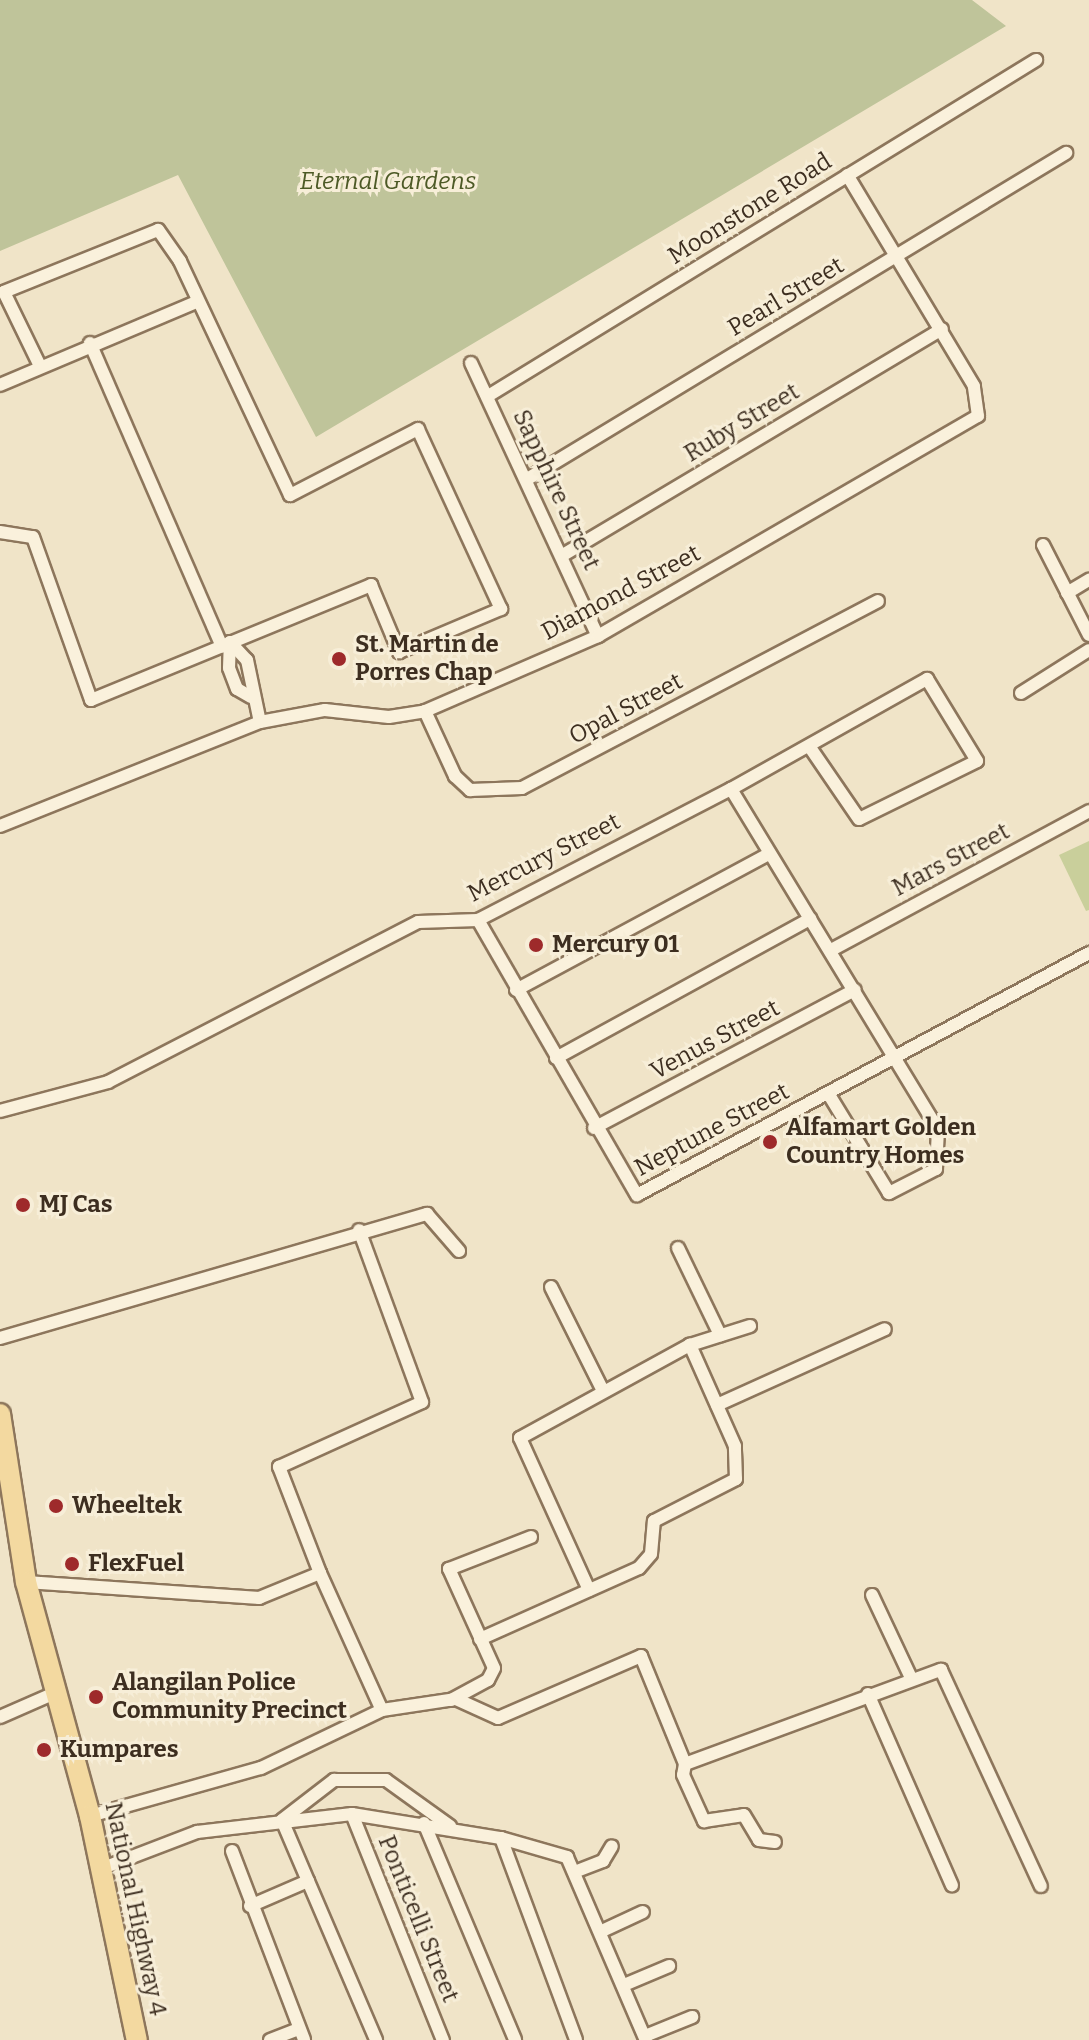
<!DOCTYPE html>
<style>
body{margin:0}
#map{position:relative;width:1089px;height:2040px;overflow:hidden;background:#f0e4c8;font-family:Bitter,serif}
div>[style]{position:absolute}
.green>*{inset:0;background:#c9cf9b}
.cemetery>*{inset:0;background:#bfc49a}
.roads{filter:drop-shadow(2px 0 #8d765c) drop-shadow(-2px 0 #8d765c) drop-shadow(0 2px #8d765c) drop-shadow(0 -2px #8d765c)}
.minor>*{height:12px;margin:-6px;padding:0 6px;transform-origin:6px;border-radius:6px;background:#faf1dc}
.primary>*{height:20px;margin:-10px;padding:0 10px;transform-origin:10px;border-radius:10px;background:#f3d9a0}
.dots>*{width:22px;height:22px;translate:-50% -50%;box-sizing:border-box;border:4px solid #f7eed8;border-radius:50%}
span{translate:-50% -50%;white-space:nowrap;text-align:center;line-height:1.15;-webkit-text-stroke:6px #f7eed8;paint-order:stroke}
.park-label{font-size:24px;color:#4d5a26;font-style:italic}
.street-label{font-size:24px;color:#3d2e20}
.poi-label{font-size:24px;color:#3d2e20;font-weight:700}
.left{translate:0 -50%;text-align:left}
</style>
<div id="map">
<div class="green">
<i style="clip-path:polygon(1089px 841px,1089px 910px,1086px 911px,1059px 855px)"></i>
</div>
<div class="cemetery">
<i style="clip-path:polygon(0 0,972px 0,1006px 26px,316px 437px,178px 175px,0 251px)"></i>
</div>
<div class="roads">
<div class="minor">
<i style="left:90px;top:343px;width:331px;rotate:66.5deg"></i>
<i style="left:471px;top:363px;width:301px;rotate:65.1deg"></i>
<i style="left:0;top:385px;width:211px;rotate:-22.9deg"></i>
<i style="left:488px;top:396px;width:643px;rotate:-31.51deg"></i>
<i style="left:529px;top:478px;width:628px;rotate:-31.18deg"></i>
<i style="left:0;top:532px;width:33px;rotate:9deg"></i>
<i style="left:33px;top:537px;width:173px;rotate:70.4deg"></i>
<i style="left:91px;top:700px;width:303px;rotate:-22.3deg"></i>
<i style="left:371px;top:585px;width:73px;rotate:67.3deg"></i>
<i style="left:399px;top:652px;width:111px;rotate:-22.9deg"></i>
<i style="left:501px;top:609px;width:198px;rotate:-114.8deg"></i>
<i style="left:418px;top:429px;width:144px;rotate:152.7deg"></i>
<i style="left:290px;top:495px;width:259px;rotate:-115.2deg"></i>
<i style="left:180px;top:261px;width:38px;rotate:-125deg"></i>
<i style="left:158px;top:230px;width:166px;rotate:158.1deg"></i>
<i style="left:4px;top:292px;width:80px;rotate:64.1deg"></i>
<i style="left:1043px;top:545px;width:101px;rotate:62.9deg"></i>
<i style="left:563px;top:555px;width:441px;rotate:-30.8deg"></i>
<i style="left:1067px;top:593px;width:26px;rotate:-31deg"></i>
<i style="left:1021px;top:693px;width:80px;rotate:-32.3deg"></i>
<i style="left:251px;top:697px;width:16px;rotate:-150deg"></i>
<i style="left:237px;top:689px;width:22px;rotate:-111deg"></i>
<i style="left:229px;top:668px;width:26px;rotate:-88deg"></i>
<i style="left:230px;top:642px;width:25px;rotate:47deg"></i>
<i style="left:247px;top:660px;width:63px;rotate:78.2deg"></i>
<i style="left:425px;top:711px;width:72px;rotate:65.2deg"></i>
<i style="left:455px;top:776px;width:21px;rotate:43deg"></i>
<i style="left:470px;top:790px;width:52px;rotate:-2.2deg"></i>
<i style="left:522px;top:788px;width:402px;rotate:-27.7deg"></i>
<i style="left:731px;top:789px;width:225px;rotate:-29.3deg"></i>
<i style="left:927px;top:679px;width:96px;rotate:58.6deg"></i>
<i style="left:977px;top:761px;width:131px;rotate:153.8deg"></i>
<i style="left:859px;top:819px;width:88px;rotate:-124.4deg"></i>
<i style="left:0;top:826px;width:280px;rotate:-21.8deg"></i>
<i style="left:260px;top:722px;width:66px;rotate:-10.5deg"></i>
<i style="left:325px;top:710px;width:64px;rotate:6.2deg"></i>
<i style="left:389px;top:717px;width:36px;rotate:-9deg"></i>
<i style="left:425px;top:711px;width:189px;rotate:-23.4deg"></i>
<i style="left:598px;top:636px;width:439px;rotate:-30.1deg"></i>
<i style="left:978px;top:416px;width:30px;rotate:-98deg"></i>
<i style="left:974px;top:386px;width:246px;rotate:-121deg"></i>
<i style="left:478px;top:920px;width:318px;rotate:60deg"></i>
<i style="left:637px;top:1195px;width:513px;rotate:-28.16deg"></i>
<i style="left:833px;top:949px;width:291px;rotate:-28.3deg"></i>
<i style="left:516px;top:990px;width:287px;rotate:-28.3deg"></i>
<i style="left:556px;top:1058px;width:290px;rotate:-28.7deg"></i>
<i style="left:0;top:1111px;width:112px;rotate:-15deg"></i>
<i style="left:108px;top:1082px;width:349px;rotate:-27.3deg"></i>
<i style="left:418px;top:922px;width:60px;rotate:-1.9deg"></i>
<i style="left:478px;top:920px;width:285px;rotate:-27.4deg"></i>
<i style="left:731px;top:789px;width:399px;rotate:58.7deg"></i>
<i style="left:938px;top:1130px;width:39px;rotate:93deg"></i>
<i style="left:936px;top:1169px;width:53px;rotate:152.9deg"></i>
<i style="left:889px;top:1193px;width:117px;rotate:-121.4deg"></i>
<i style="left:594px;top:1128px;width:295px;rotate:-27.9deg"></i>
<i style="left:678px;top:1248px;width:97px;rotate:64.2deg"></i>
<i style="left:551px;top:1287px;width:116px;rotate:63.4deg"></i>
<i style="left:0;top:1338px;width:445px;rotate:-16.2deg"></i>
<i style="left:427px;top:1214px;width:49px;rotate:49.1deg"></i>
<i style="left:717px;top:1405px;width:184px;rotate:-24.3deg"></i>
<i style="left:320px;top:1573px;width:114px;rotate:-111.1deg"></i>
<i style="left:279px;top:1467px;width:157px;rotate:-24.4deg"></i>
<i style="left:422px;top:1402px;width:183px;rotate:-110.1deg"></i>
<i style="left:26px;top:1582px;width:234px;rotate:3.9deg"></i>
<i style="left:259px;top:1598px;width:66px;rotate:-22.3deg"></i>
<i style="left:320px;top:1573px;width:150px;rotate:65.7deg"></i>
<i style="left:382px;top:1710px;width:75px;rotate:-8.5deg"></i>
<i style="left:456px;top:1699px;width:46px;rotate:24.3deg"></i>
<i style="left:498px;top:1718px;width:156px;rotate:-23.4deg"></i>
<i style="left:641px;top:1656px;width:117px;rotate:67.8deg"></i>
<i style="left:685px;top:1764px;width:273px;rotate:-20.2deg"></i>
<i style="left:941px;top:1670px;width:238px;rotate:65.2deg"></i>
<i style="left:589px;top:1590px;width:167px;rotate:-114.4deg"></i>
<i style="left:520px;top:1438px;width:194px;rotate:-28.7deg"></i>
<i style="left:690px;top:1345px;width:63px;rotate:-17.6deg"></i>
<i style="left:872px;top:1595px;width:92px;rotate:64.8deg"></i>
<i style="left:480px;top:1639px;width:174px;rotate:-24.1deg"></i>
<i style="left:639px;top:1568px;width:18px;rotate:-49deg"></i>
<i style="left:651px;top:1554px;width:33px;rotate:-85deg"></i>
<i style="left:654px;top:1521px;width:92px;rotate:-27.1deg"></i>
<i style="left:736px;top:1479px;width:33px;rotate:-92deg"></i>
<i style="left:735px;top:1446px;width:111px;rotate:-114deg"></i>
<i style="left:868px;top:1694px;width:209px;rotate:66.3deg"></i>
<i style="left:451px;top:1700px;width:42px;rotate:-28.4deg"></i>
<i style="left:488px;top:1680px;width:13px;rotate:-63deg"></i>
<i style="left:494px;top:1668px;width:109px;rotate:-114.4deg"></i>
<i style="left:449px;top:1569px;width:88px;rotate:-21.3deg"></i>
<i style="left:0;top:1717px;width:60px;rotate:-23.6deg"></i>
<i style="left:685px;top:1764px;width:11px;rotate:100deg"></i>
<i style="left:683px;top:1775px;width:51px;rotate:65.5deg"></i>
<i style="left:704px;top:1821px;width:40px;rotate:-8.5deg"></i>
<i style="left:744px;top:1815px;width:29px;rotate:59deg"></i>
<i style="left:759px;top:1840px;width:16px;rotate:7deg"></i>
<i style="left:352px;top:1814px;width:244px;rotate:68.1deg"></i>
<i style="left:90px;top:1816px;width:178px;rotate:-15.7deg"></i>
<i style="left:261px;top:1768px;width:134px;rotate:-25.6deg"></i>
<i style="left:424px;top:1823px;width:235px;rotate:67.2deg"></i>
<i style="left:501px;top:1838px;width:215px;rotate:69.6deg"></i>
<i style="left:232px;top:1851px;width:202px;rotate:69.1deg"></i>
<i style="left:103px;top:1868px;width:101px;rotate:-21deg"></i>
<i style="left:197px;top:1832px;width:156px;rotate:-6.6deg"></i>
<i style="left:352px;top:1814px;width:151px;rotate:9.2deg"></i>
<i style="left:501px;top:1838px;width:69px;rotate:16.1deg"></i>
<i style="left:567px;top:1857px;width:199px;rotate:66.7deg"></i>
<i style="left:577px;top:1871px;width:28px;rotate:-21deg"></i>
<i style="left:603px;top:1861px;width:17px;rotate:-59deg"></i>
<i style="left:308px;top:1881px;width:173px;rotate:66.8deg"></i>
<i style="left:250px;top:1906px;width:63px;rotate:-23.3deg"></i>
<i style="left:308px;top:1881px;width:66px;rotate:-113.1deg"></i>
<i style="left:282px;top:1820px;width:66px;rotate:-37.6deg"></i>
<i style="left:334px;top:1780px;width:52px"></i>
<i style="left:386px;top:1780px;width:79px;rotate:35.7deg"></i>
<i style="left:602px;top:1931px;width:45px;rotate:-24.9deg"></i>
<i style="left:624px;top:1985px;width:49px;rotate:-22.9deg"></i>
<i style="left:645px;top:2036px;width:51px;rotate:-22deg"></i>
<i style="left:270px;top:2040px;width:31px;rotate:-21deg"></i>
</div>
<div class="primary">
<i style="left:0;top:1414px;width:170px;rotate:81.2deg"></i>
<i style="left:26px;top:1582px;width:243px;rotate:74.7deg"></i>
<i style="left:90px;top:1816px;width:229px;rotate:78.2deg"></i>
</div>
</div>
<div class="dots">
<i style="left:339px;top:659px;background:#9e2a2b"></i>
<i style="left:536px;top:945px;background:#9e2a2b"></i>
<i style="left:770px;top:1142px;background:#9e2a2b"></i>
<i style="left:23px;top:1205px;background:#9e2a2b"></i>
<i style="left:56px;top:1506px;background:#9e2a2b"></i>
<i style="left:72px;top:1564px;background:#9e2a2b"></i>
<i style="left:96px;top:1697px;background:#9e2a2b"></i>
<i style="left:44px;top:1750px;background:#9e2a2b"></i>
</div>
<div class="park-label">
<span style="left:388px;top:182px">Eternal Gardens</span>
</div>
<div class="street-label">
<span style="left:750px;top:209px;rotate:-32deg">Moonstone Road</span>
<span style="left:786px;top:297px;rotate:-31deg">Pearl Street</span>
<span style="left:742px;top:423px;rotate:-31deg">Ruby Street</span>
<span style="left:556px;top:490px;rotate:65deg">Sapphire Street</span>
<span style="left:621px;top:593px;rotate:-28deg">Diamond Street</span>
<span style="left:626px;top:709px;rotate:-28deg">Opal Street</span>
<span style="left:544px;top:858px;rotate:-27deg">Mercury Street</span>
<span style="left:951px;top:860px;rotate:-28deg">Mars Street</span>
<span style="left:715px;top:1040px;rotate:-28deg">Venus Street</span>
<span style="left:712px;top:1130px;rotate:-28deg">Neptune Street</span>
<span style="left:135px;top:1909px;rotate:78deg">National Highway 4</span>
<span style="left:418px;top:1919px;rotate:68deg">Ponticelli Street</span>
</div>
<div class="poi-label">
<span class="left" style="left:355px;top:659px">St. Martin de<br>Porres Chap</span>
<span class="left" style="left:552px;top:945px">Mercury 01</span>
<span class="left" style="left:786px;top:1142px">Alfamart Golden<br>Country Homes</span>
<span class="left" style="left:39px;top:1205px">MJ Cas</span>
<span class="left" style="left:72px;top:1506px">Wheeltek</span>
<span class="left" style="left:88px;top:1564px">FlexFuel</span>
<span class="left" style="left:112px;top:1697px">Alangilan Police<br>Community Precinct</span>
<span class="left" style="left:60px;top:1750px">Kumpares</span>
</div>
</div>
